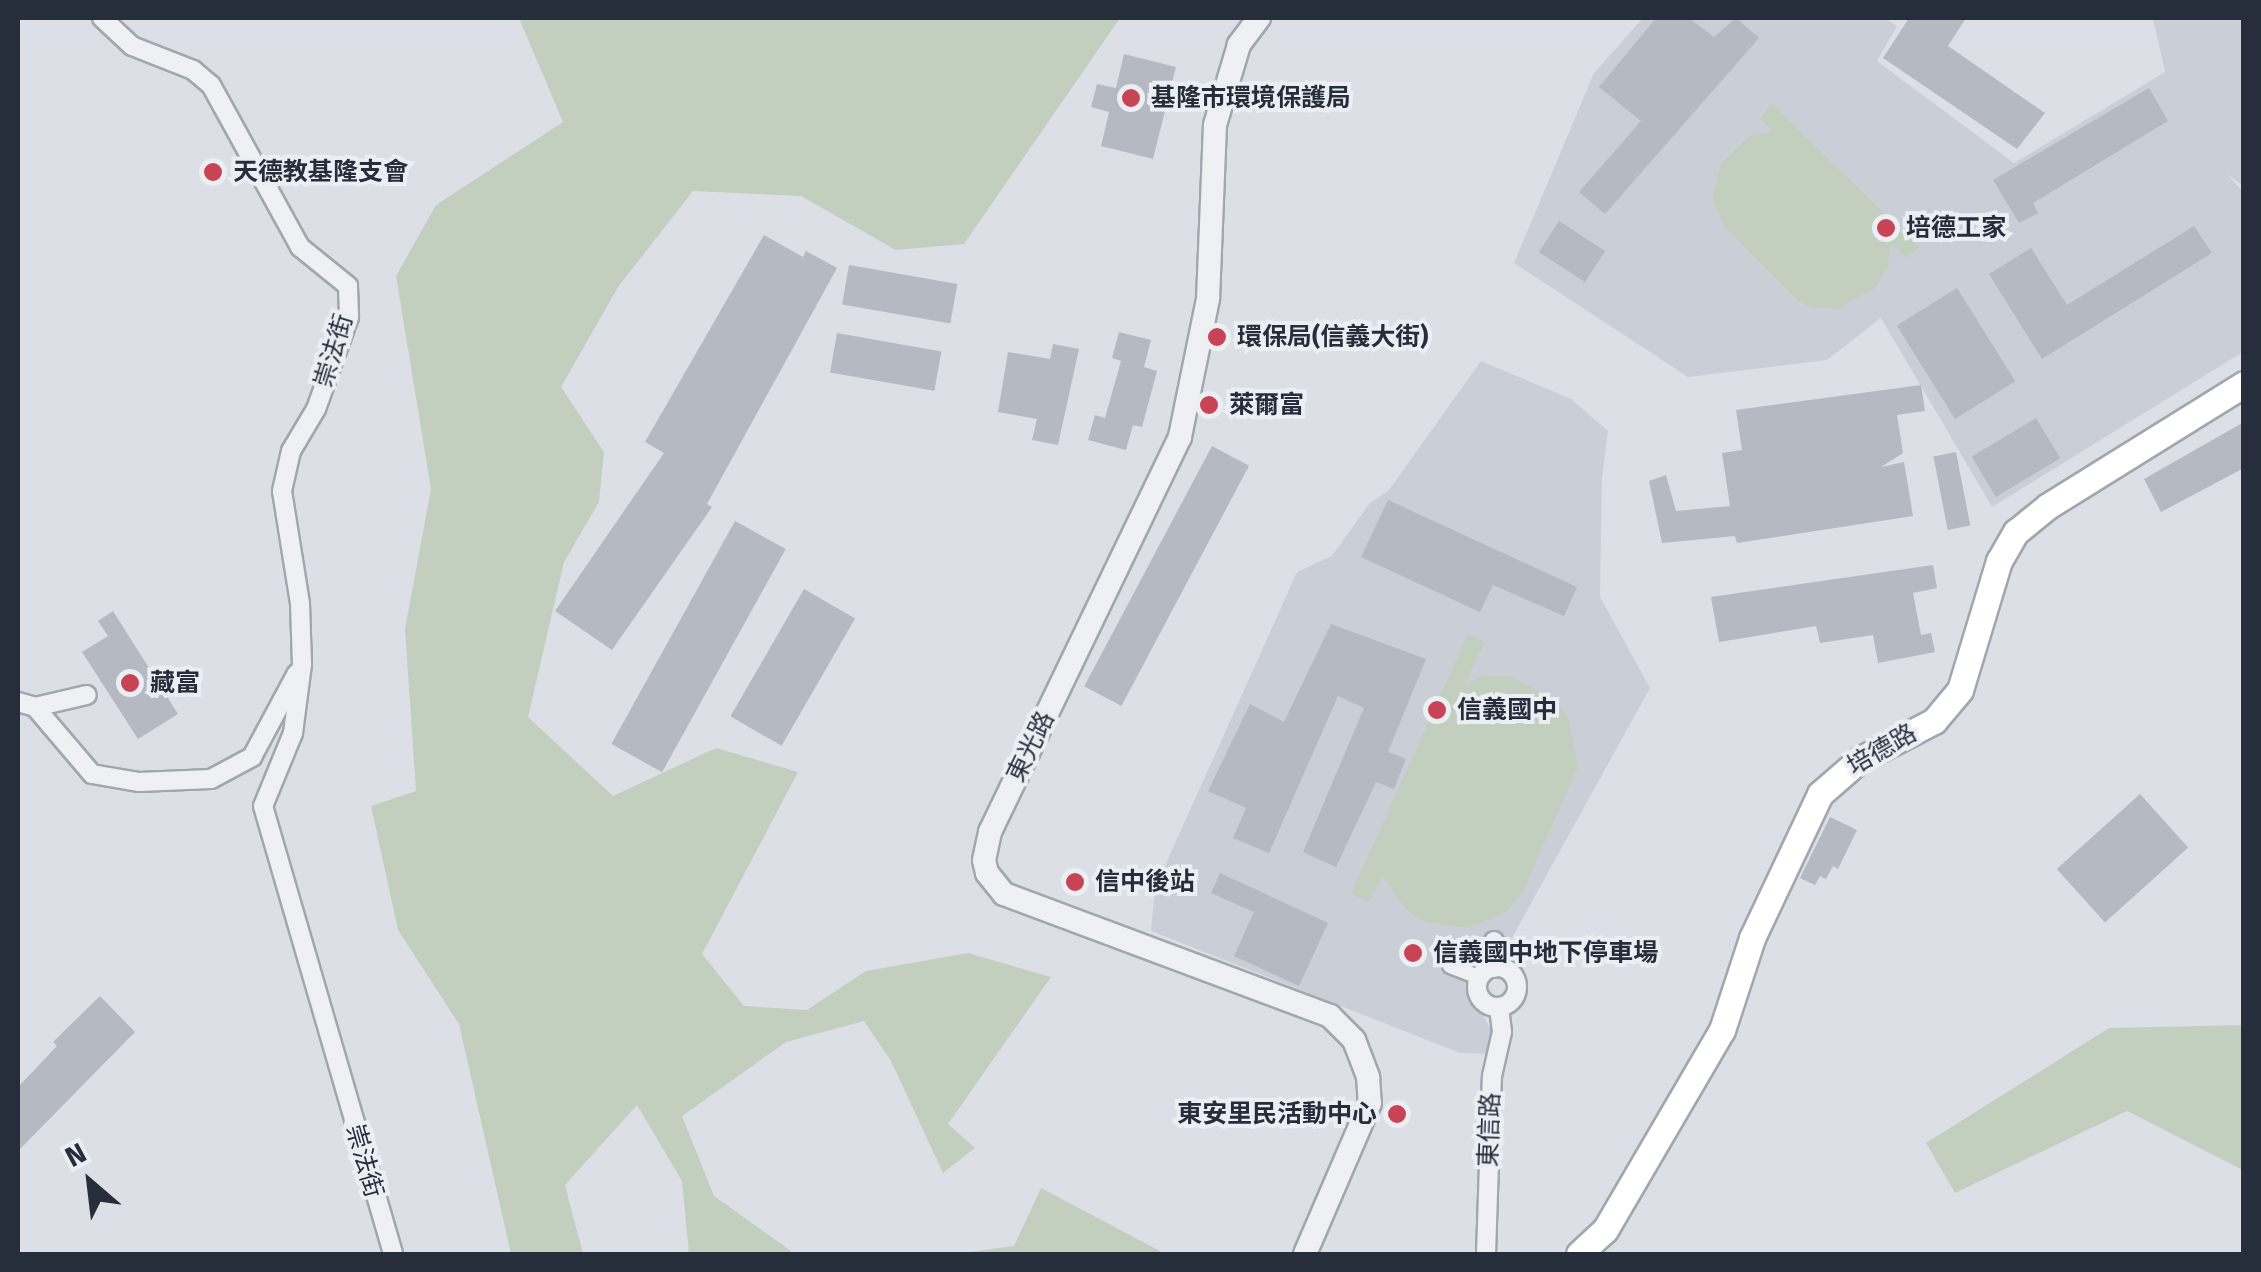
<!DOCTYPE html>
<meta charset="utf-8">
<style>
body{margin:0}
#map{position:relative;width:2261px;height:1272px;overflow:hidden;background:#dce0e6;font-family:"Fira Sans","Noto Sans TC",sans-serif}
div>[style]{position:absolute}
.built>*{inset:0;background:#cacfd7}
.green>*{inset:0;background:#c2cfbe}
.building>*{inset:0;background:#b4b9c2;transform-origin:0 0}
.roads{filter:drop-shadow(2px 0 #a2a7af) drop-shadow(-2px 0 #a2a7af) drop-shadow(0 2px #a2a7af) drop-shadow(0 -2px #a2a7af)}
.pedestrian>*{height:14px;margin:-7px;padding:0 7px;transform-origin:7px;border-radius:7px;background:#eff0f4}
.minor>*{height:18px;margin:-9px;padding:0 9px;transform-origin:9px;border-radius:9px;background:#eff0f4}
.minor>.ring{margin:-9px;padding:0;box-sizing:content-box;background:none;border:18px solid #eff0f4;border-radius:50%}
.tertiary>*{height:22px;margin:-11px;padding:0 11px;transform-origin:11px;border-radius:11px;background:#eff0f4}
.secondary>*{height:25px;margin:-12.5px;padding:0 12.5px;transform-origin:12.5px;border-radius:12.5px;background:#fff}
.dots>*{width:28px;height:28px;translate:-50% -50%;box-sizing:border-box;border:5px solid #ebeff4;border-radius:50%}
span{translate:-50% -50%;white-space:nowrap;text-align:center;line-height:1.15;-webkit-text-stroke:8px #ebeff4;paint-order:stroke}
.poi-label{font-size:25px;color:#272e3b;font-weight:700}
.left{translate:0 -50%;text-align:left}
.right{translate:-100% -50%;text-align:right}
.street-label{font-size:25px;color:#272e3b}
.frame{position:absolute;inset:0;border:20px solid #272e3b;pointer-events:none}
.north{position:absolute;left:40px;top:1132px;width:100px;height:100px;-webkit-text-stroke:8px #ebeff4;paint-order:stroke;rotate:332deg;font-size:28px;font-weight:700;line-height:40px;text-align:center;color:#272e3b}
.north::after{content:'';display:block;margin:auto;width:35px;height:45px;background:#272e3b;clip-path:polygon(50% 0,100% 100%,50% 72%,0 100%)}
</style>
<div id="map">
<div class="built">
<i style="clip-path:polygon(1643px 18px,1885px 18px,1897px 26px,1877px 61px,2014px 163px,2165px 72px,2153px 18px,2243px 18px,2243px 186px,2227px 174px,2243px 192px,2243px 352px,1992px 507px,1881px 318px,1827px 360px,1688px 377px,1514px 263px,1594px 73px)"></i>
<i style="clip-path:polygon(1481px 361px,1571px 399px,1608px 431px,1602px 478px,1600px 597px,1650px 688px,1508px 945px,1480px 945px,1481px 957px,1468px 991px,1494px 1034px,1494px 1054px,1460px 1053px,1151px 931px,1155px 888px,1297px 572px,1332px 556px,1369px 504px,1389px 490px)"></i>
</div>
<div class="green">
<i style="clip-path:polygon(519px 18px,1120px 18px,964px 244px,896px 250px,801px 196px,693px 191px,618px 287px,561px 387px,604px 452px,599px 502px,564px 562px,528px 717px,613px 796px,716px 748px,798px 772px,702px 954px,744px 1006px,807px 1010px,866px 971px,968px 953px,1051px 977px,948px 1124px,975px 1148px,943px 1173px,891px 1061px,864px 1021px,786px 1042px,682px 1116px,714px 1196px,795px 1254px,689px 1254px,682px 1181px,637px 1105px,565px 1185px,583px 1254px,511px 1254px,459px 1024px,398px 930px,371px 806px,416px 791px,405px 629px,431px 489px,396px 276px,436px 205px,563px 122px)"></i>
<i style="clip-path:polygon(1772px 104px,1919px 247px,1907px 258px,1891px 243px,1888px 266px,1875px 288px,1837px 309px,1811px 307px,1798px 301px,1724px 226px,1717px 211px,1713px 197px,1721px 164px,1749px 136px,1773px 132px,1760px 119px)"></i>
<i style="clip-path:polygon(1468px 634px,1485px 642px,1465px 683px,1486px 676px,1510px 676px,1553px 698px,1568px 715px,1578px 767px,1522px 893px,1506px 912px,1468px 928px,1426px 922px,1407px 911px,1382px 876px,1369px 902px,1351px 894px)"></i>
<i style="clip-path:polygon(2243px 1025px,2243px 1170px,2127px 1111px,1955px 1193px,1926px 1143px,2109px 1028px)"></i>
<i style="clip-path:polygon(1041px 1188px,1160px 1251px,1159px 1254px,954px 1254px,1014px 1246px)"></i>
</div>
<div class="building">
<i style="clip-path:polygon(1656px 18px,1689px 18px,1714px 37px,1736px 18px,1759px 38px,1605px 214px,1579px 192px,1641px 121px,1599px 87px)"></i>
<i style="clip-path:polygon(1909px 18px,1966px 18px,1948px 46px,2045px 113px,2017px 149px,1883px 58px)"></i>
<i style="clip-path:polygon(1124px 54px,1176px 67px,1153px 159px,1101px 146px,1109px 112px,1091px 107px,1097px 84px,1116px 88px)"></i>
<i style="clip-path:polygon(2149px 88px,2168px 121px,2033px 203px,2038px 213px,2019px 223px,1993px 180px)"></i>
<i style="left:1559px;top:221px;width:55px;height:37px;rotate:33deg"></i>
<i style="clip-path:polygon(2194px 226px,2212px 253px,2042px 359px,1989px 274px,2031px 248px,2067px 305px)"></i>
<i style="clip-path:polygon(764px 235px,803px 257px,806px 251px,837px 268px,707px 504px,712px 507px,612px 650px,555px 611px,664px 453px,645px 442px)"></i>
<i style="left:849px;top:265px;width:110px;height:40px;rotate:10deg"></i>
<i style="left:1957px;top:288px;width:110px;height:71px;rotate:58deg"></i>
<i style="clip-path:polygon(1119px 332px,1151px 340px,1144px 367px,1157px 371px,1142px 427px,1133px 425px,1126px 450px,1088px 440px,1095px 415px,1105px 418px,1121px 361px,1112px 358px)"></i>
<i style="left:837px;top:333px;width:106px;height:40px;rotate:10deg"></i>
<i style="clip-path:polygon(1053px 344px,1079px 349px,1058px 445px,1032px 440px,1037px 419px,998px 412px,1008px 352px,1050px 359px)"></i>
<i style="clip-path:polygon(1921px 385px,1925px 411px,1897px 415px,1903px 453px,1881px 467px,1904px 462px,1913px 516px,1737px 543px,1735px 536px,1662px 543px,1649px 481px,1666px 475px,1676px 511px,1730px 506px,1722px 453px,1742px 450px,1736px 410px)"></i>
<i style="left:2036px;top:418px;width:47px;height:75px;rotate:59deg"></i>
<i style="clip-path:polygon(2244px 422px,2244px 468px,2161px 512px,2144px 479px)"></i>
<i style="left:1212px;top:446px;width:42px;height:272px;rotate:28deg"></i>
<i style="left:1956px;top:452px;width:75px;height:23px;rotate:79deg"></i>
<i style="clip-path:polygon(1388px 500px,1577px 587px,1564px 616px,1493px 585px,1480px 612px,1361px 557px)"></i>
<i style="left:735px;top:521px;width:58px;height:255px;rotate:29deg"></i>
<i style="clip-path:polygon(1933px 565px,1937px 588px,1913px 593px,1921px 635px,1931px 633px,1935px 652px,1878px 663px,1873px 635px,1820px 643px,1816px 626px,1719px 642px,1711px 597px)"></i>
<i style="left:804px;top:589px;width:59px;height:147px;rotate:30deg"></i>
<i style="clip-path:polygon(113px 611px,178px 714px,138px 739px,82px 652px,108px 636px,98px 621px)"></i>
<i style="clip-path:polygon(1331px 624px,1426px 659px,1388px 752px,1406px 759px,1394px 789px,1376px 782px,1336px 867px,1303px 852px,1364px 708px,1338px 696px,1269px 853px,1233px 838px,1246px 808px,1208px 791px,1250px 704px,1284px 722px)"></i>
<i style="left:2140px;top:794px;width:72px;height:112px;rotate:48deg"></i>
<i style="clip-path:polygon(1830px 817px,1857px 830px,1838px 869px,1833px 866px,1826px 879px,1820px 876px,1815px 885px,1800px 878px)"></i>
<i style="clip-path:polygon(1220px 873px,1328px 923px,1299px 986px,1234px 956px,1254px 912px,1211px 893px)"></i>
<i style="clip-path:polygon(100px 996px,135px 1032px,18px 1151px,18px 1087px,57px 1046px,53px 1042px)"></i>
</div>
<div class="roads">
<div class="pedestrian">
<i style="left:1450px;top:966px;width:31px;rotate:21deg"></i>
</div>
<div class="minor">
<i style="left:102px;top:18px;width:41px;rotate:43deg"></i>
<i style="left:132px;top:46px;width:66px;rotate:21.5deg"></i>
<i style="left:193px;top:70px;width:23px;rotate:40deg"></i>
<i style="left:211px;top:85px;width:185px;rotate:61.2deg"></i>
<i style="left:300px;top:247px;width:62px;rotate:39.1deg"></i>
<i style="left:348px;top:286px;width:31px;rotate:88deg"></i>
<i style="left:349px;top:317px;width:98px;rotate:109.7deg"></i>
<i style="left:316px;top:409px;width:49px;rotate:120.8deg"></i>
<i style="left:291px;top:451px;width:41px;rotate:102.7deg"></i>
<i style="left:282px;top:491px;width:114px;rotate:80.9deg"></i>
<i style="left:300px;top:604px;width:60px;rotate:88.1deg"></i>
<i style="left:302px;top:664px;width:70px;rotate:97.4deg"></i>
<i style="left:293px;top:733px;width:79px;rotate:112.3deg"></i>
<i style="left:263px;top:806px;width:466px;rotate:73.8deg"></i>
<i style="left:18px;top:702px;width:18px;rotate:16deg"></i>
<i style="left:35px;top:707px;width:53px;rotate:-13deg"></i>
<i style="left:35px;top:707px;width:88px;rotate:49.6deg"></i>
<i style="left:92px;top:774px;width:48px;rotate:9.7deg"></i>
<i style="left:139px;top:782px;width:72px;rotate:-2.4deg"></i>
<i style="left:211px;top:779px;width:47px;rotate:-28.2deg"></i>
<i style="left:252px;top:757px;width:95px;rotate:-61.8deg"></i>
<i style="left:1494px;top:941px;width:27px;rotate:90deg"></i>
<i class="ring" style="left:1477px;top:967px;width:22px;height:22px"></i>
<i style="left:1486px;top:1254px;width:178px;rotate:-88.1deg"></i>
<i style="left:1492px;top:1076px;width:45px;rotate:-77.2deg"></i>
<i style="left:1502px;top:1032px;width:25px;rotate:-97deg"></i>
</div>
<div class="tertiary">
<i style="left:1259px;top:18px;width:34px;rotate:127deg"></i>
<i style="left:1239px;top:45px;width:84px;rotate:106.7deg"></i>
<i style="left:1215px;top:125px;width:174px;rotate:92.3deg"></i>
<i style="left:1208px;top:299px;width:141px;rotate:101.5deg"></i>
<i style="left:1180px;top:437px;width:438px;rotate:115.7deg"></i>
<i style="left:990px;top:832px;width:29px;rotate:102deg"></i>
<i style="left:984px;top:860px;width:13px;rotate:77deg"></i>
<i style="left:987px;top:873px;width:27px;rotate:51deg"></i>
<i style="left:1004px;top:894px;width:348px;rotate:20.5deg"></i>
<i style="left:1330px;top:1016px;width:34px;rotate:45deg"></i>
<i style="left:1354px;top:1040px;width:40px;rotate:69deg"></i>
<i style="left:1368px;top:1077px;width:26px;rotate:86deg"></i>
<i style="left:1370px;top:1103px;width:164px;rotate:113.3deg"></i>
</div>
<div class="secondary">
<i style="left:1579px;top:1254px;width:35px;rotate:-43deg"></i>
<i style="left:1605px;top:1230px;width:232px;rotate:-59.7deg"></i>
<i style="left:1722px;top:1030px;width:97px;rotate:-71.9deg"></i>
<i style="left:1752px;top:938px;width:159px;rotate:-64.7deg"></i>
<i style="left:1820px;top:794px;width:52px;rotate:-41.1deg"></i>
<i style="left:1859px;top:760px;width:85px;rotate:-27.5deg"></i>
<i style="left:1934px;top:721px;width:40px;rotate:-50deg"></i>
<i style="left:1960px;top:690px;width:135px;rotate:-73.2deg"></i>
<i style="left:1999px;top:561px;width:34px;rotate:-60deg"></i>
<i style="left:2016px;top:532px;width:41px;rotate:-39.1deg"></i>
<i style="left:2048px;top:506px;width:231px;rotate:-31.9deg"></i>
</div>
</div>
<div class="dots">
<i style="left:1131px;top:98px;background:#c84454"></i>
<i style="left:213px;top:172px;background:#c84454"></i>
<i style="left:1886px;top:228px;background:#c84454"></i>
<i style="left:1217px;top:337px;background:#c84454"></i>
<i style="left:1209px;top:405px;background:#c84454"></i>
<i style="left:130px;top:683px;background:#c84454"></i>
<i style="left:1437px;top:710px;background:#c84454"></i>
<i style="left:1075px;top:882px;background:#c84454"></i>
<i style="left:1413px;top:953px;background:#c84454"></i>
<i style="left:1397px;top:1114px;background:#c84454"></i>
</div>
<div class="poi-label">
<span class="left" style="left:1151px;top:98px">基隆市環境保護局</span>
<span class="left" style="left:233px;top:172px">天德教基隆支會</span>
<span class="left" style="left:1906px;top:228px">培德工家</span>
<span class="left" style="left:1237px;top:337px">環保局(信義大街)</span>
<span class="left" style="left:1229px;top:405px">萊爾富</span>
<span class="left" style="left:150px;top:683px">藏富</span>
<span class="left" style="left:1457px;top:710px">信義國中</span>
<span class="left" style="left:1095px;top:882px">信中後站</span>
<span class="left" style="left:1433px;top:953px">信義國中地下停車場</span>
<span class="right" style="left:1377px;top:1114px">東安里民活動中心</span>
</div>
<div class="street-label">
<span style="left:334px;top:351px;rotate:-73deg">崇法街</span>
<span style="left:1031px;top:747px;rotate:-64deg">東光路</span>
<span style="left:1882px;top:750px;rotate:-30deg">培德路</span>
<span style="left:1490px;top:1130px;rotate:-88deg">東信路</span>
<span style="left:364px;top:1161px;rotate:74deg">崇法街</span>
</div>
<div class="frame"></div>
<div class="north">N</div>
</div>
